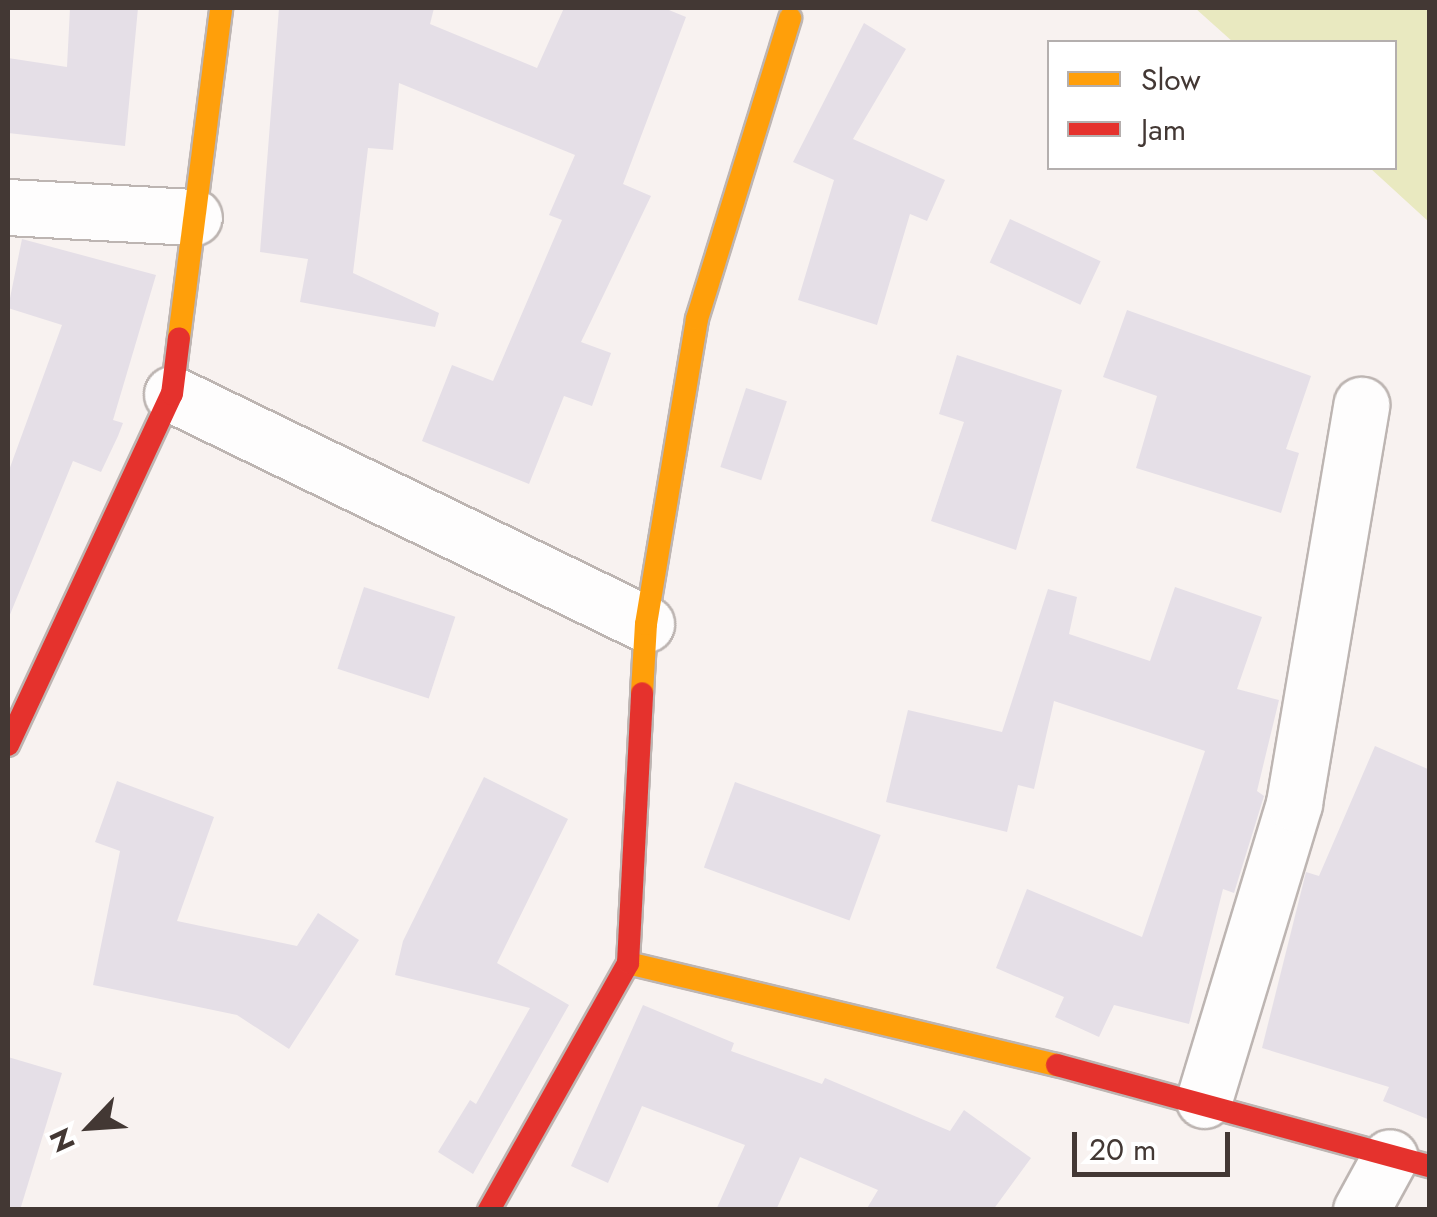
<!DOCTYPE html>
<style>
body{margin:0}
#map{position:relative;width:1437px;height:1217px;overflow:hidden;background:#f8f2f0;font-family:Jost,sans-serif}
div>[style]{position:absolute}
.green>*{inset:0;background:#e9e9c0}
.building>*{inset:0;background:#e5dfe7;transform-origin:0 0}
.roads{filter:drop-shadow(2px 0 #bdb5b2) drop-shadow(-2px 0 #bdb5b2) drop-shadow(0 2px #bdb5b2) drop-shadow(0 -2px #bdb5b2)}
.street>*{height:55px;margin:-27.5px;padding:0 27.5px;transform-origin:27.5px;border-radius:27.5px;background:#fefdfd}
.slow>*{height:22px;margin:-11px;padding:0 11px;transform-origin:11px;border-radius:11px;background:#ff9f0a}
.jam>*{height:22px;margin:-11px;padding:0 11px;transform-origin:11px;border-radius:11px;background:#e5322d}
span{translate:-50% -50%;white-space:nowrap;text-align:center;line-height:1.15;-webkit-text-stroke:8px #fff;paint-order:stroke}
.frame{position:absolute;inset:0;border:10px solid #433834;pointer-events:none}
.legend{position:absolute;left:1047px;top:40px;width:350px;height:130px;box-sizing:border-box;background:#fff;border:2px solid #b4afae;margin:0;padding:12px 18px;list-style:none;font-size:30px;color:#433834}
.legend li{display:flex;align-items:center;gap:20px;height:50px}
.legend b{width:50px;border:2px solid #b4afae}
.north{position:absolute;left:40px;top:1077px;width:100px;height:100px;-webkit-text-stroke:8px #fff;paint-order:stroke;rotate:245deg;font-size:28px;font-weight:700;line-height:40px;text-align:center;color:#433834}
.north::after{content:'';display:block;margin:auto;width:35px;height:45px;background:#433834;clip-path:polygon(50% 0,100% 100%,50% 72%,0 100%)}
.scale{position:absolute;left:1072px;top:1132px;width:158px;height:45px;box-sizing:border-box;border:5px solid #433834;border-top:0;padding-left:12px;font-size:30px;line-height:35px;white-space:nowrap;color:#433834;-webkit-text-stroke:8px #fff;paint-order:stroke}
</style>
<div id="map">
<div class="green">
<i style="clip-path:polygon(1195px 8px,1429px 8px,1429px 222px,1370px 168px,1394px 168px,1394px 42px,1233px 42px)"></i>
</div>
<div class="building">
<i style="clip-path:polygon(70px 8px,138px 8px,125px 146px,8px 133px,8px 58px,67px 67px)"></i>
<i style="clip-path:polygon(279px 8px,434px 8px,430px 24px,537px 68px,564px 8px,664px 8px,686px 17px,623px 184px,651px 196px,581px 342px,611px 353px,592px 406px,564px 396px,529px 484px,422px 441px,452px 365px,493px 381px,562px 220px,549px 215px,575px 155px,399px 83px,393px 150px,368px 148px,353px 273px,439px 313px,435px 327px,300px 302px,308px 259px,260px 252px)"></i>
<i style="clip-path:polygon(864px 23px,906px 49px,853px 139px,945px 180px,927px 221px,910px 214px,877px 325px,798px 300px,834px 180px,793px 162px)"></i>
<i style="left:1010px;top:219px;width:100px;height:48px;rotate:25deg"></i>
<i style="clip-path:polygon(22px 239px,156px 275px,113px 420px,123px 423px,118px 436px,101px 472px,73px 461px,9px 617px,8px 473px,62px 325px,8px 308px)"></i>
<i style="clip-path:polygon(1127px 310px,1311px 376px,1286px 449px,1299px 453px,1281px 513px,1136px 468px,1157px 396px,1103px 377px)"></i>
<i style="clip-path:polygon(957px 355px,1062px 390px,1016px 550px,931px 521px,964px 422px,939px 414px)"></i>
<i style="left:746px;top:388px;width:43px;height:83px;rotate:18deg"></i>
<i style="left:364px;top:587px;width:96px;height:86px;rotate:18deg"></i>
<i style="clip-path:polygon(1175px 587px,1262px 617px,1237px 689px,1279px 700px,1257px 791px,1264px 796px,1234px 893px,1223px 889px,1189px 1024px,1114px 1005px,1099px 1037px,1055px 1017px,1064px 997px,996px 968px,1027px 889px,1142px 937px,1205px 751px,1054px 701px,1034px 789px,1018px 785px,1007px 832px,886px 802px,908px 710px,1002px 732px,1048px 589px,1077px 597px,1069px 634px,1150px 661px)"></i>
<i style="clip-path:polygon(1375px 746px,1430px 770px,1430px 1120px,1383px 1101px,1389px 1087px,1262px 1048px,1306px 872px,1319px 876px)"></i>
<i style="clip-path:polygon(484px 777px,568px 819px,497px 963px,569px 1005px,473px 1174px,438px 1152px,470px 1100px,476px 1104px,530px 1008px,395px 975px,403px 941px)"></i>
<i style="clip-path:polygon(117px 781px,214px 817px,177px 921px,297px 946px,318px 913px,359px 940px,289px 1049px,237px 1015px,93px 985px,120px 851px,95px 842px)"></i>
<i style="left:735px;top:782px;width:155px;height:91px;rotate:20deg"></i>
<i style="clip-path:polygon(643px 1005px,734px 1043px,731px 1051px,822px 1084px,825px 1078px,950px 1131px,964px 1110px,1031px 1158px,993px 1210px,866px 1210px,878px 1190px,800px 1157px,776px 1210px,716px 1210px,745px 1145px,642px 1106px,608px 1183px,571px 1166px)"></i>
<i style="clip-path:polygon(8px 1057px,62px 1073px,20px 1210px,8px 1210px)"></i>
</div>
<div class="roads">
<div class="street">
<i style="left:8px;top:207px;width:186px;rotate:3.1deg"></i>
<i style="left:172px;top:394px;width:527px;rotate:25.88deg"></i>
<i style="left:1204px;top:1100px;width:310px;rotate:-73.1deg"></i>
<i style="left:1294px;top:803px;width:404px;rotate:-80.4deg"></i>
<i style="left:1361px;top:1210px;width:60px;rotate:-61.3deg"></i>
</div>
<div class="slow">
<i style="left:179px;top:338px;width:333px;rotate:-82.7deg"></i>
<i style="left:642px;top:693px;width:69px;rotate:-86.7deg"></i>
<i style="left:646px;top:624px;width:309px;rotate:-80.5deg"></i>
<i style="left:697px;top:319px;width:315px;rotate:-72.8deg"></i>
<i style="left:628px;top:963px;width:441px;rotate:13.4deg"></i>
</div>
<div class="jam">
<i style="left:8px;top:745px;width:387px;rotate:-65deg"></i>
<i style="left:172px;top:394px;width:56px;rotate:-82.9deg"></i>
<i style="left:1057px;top:1065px;width:386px;rotate:15.2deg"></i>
<i style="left:489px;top:1210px;width:283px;rotate:-60.6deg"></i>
<i style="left:628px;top:963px;width:270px;rotate:-87deg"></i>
</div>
</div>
<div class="frame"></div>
<ul class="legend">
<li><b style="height:12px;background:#ff9f0a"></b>Slow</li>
<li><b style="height:12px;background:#e5322d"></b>Jam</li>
</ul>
<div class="north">N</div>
<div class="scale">20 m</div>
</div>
